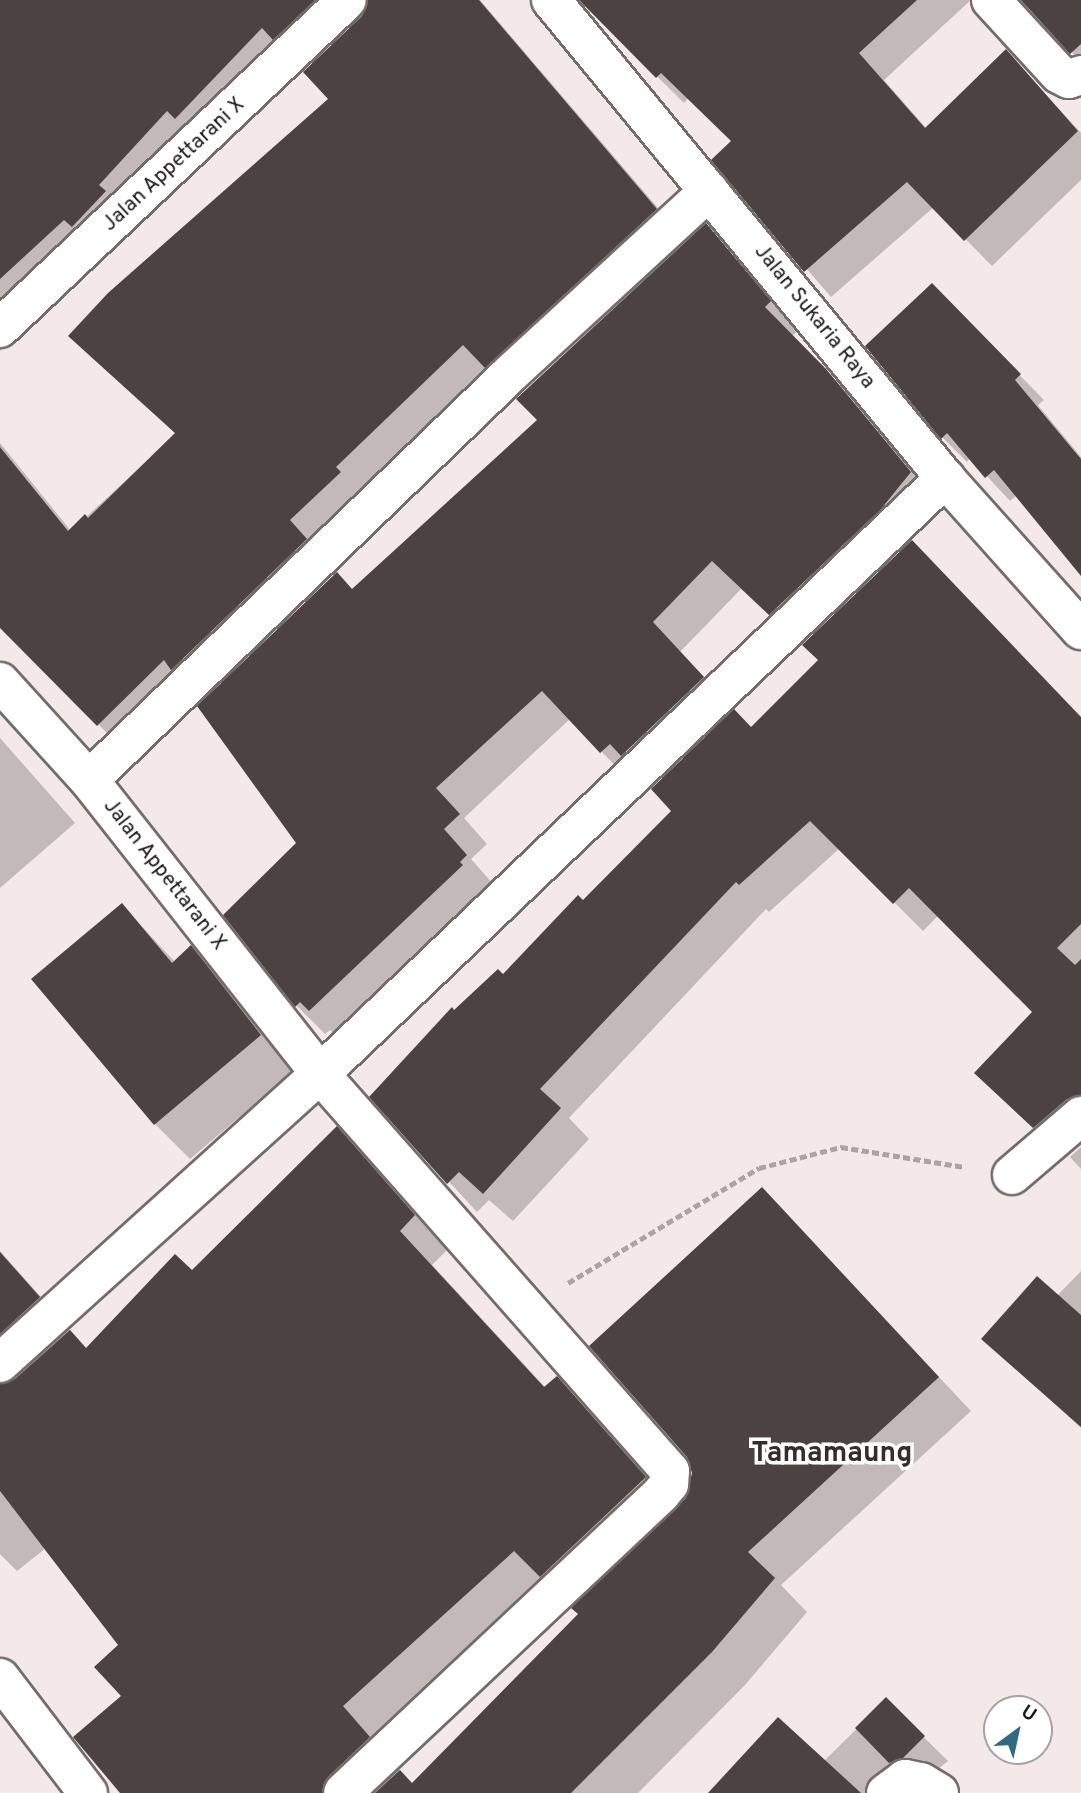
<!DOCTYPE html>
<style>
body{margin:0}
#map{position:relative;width:1081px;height:1793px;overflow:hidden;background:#f5e8e8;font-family:Overpass,sans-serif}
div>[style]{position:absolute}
.shadow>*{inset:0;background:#0003}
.building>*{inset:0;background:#4c4242}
.path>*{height:4.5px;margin-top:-2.25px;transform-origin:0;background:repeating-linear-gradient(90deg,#ada3a3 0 7px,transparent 0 10.5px)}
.roads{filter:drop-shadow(2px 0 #756b6a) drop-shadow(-2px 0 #756b6a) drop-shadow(0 2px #756b6a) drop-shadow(0 -2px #756b6a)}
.minor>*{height:38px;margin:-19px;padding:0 19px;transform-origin:19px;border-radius:19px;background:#fff}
span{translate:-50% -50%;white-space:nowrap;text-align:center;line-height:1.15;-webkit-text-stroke:7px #fff;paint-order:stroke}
.street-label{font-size:21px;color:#1c1818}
.district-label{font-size:28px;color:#352c2c;font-weight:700}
.north{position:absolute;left:983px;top:1695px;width:70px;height:70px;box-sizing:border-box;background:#fff;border:2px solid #a4a3a3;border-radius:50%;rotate:33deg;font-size:19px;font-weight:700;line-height:28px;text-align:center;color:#1c1818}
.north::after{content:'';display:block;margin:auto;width:24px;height:32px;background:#326a84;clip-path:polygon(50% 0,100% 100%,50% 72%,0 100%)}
</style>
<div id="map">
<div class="shadow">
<i style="clip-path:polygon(0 0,480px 0,682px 236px,125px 751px,0 626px,0 443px,71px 531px,176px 434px,71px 336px,330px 99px,369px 7px,359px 10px,0 351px)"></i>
<i style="clip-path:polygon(580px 0,971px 0,884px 80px,927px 129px,1006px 51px,1081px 133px,1081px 180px,992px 266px,934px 207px,831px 297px,713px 160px,733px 142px,688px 98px,684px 103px)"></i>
<i style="clip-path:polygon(1012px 0,1081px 0,1081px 62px,1032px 10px)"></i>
<i style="clip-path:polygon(706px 225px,798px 331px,792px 336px,855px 400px,939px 501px,799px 643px,741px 589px,680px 652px,732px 707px,630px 781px,570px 719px,464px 818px,487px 844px,471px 859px,494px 885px,339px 1038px,330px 1030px,325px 1034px,296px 1005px,299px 843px,353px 591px,539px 420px)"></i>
<i style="clip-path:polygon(932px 286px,1044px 400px,1038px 405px,1081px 457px,1081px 575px,1017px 495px,1010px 501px,970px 458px,967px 462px,943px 438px,867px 346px)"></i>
<i style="clip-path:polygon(1081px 718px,1081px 1142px,1064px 1156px,1006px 1102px,1034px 1012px,939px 915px,923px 931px,840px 848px,769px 912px,766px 909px,569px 1118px,589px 1139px,513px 1221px,489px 1200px,477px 1212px,371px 1097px,454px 1012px,503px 976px,583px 903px,752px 729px)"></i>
<i style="clip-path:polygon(0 738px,75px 823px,0 888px)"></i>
<i style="clip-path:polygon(122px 905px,175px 962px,191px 948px,225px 982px,295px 1070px,190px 1159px,155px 1124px)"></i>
<i style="clip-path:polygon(evenodd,337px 1128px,447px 1250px,432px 1265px,546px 1388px,557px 1378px,676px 1509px,688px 1499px,762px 1189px,971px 1411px,781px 1585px,807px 1612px,745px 1685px,638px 1793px,122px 1793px,120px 1645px,46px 1548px,17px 1571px,0 1554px,0 1251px,87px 1349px,192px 1272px,337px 1128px,548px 1583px,580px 1614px,412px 1785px,374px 1740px,548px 1583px)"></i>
<i style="clip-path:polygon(1081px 1147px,1081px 1169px,1070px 1157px)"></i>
<i style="clip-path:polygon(1081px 1271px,1081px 1428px,984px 1339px,1057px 1296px)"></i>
<i style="clip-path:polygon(886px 1700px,948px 1761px,908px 1793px,717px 1793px,824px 1761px)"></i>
</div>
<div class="building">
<i style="clip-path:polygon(0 0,315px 0,273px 40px,262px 28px,175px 119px,167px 111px,99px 185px,106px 191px,72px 227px,64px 220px,0 279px)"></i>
<i style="clip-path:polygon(368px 0,479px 0,657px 209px,485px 368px,463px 345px,336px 467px,341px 472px,290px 520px,307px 539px,171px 670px,164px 660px,97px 726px,0 628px,0 447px,68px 531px,85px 514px,88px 518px,175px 433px,68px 336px,108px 293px,328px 99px,303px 72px,362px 16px)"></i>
<i style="clip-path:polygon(579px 0,917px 0,859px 53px,925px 128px,1006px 49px,1078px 131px,964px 241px,907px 182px,804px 272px,711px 160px,731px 141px,661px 73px,656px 78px)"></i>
<i style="clip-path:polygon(1021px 0,1081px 0,1081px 44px,1070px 54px)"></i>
<i style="clip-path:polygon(706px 223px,771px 301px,765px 307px,826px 369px,911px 472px,881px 509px,769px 615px,712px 561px,653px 622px,704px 677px,621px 756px,610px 744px,600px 753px,542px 691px,436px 788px,460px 814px,444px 829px,467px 855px,460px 862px,463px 865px,309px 1011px,300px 1002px,295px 1007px,223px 915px,296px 843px,197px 706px,337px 572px,352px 589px,537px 420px,516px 399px)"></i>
<i style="clip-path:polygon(932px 283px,1021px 374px,1015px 380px,1081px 459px,1081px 576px,994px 470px,985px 478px,947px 433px,941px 439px,865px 346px)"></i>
<i style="clip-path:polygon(912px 540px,1081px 717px,1081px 924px,1057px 948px,1075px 965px,1081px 959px,1081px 1095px,1067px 1099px,1033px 1128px,974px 1073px,1032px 1012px,909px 888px,893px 904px,810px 821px,739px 885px,736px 882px,540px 1089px,561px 1108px,483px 1194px,459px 1172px,447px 1184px,369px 1097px,452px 1007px,454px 1010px,498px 969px,503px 974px,578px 895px,583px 900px,671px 811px,651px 789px,734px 709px,751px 727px,818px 660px,802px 645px)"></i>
<i style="clip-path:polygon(122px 903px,172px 963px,191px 945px,261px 1035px,154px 1125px,31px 979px)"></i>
<i style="clip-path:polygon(337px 1126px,415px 1215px,400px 1231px,544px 1387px,557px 1376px,646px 1477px,540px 1577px,514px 1551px,343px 1706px,370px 1737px,328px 1777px,322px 1793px,120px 1793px,73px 1737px,121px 1696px,94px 1667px,118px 1645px,0 1491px,0 1384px,15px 1379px,70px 1330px,86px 1348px,175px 1254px,192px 1270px)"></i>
<i style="clip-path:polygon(762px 1187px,939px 1377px,748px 1552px,775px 1578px,712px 1652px,571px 1793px,375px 1793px,400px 1770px,412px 1783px,578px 1614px,571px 1608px,686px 1498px,692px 1473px,687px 1457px,589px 1346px)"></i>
<i style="clip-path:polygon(0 1252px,40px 1297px,0 1334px)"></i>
<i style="clip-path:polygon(1037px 1276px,1081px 1315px,1081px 1427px,981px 1339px)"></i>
<i style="clip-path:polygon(886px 1697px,925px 1736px,903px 1758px,889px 1763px,855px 1728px)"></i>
<i style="clip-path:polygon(778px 1717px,861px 1793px,708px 1793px)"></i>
</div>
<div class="path">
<i style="left:568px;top:1283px;width:223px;rotate:-31.1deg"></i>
<i style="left:759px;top:1168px;width:85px;rotate:-14.4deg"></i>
<i style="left:841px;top:1147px;width:125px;rotate:9.2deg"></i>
</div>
<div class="roads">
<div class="minor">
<i style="left:551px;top:0;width:619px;rotate:50.5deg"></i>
<i style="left:945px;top:478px;width:204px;rotate:48.2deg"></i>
<i style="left:991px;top:0;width:100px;rotate:47.4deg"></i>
<i style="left:1059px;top:74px;width:11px;rotate:27deg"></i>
<i style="left:1069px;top:79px;width:13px;rotate:-18deg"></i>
<i style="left:0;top:328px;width:477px;rotate:-43.4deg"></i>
<i style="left:0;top:682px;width:132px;rotate:47.8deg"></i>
<i style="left:89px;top:780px;width:374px;rotate:51.8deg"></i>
<i style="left:320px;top:1074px;width:529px;rotate:48.6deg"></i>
<i style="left:670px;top:1471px;width:13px;rotate:94deg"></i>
<i style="left:669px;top:1484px;width:13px;rotate:129deg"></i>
<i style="left:661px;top:1494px;width:436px;rotate:136.8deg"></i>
<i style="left:89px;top:780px;width:586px;rotate:-43.96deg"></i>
<i style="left:511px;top:373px;width:269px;rotate:-42.6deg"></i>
<i style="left:1012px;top:1175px;width:91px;rotate:-40.5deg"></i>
<i style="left:0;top:1363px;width:431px;rotate:-42.1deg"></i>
<i style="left:320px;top:1074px;width:864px;rotate:-43.64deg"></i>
<i style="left:0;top:1678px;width:145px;rotate:52.6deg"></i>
<i style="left:886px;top:1793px;width:24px;rotate:-36deg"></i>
<i style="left:905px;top:1779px;width:16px;rotate:11deg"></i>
<i style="left:921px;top:1782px;width:21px;rotate:31deg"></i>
</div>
</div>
<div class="street-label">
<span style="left:174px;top:165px;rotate:-43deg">Jalan Appettarani X</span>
<span style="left:814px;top:317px;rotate:51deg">Jalan Sukaria Raya</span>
<span style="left:164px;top:875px;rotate:52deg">Jalan Appettarani X</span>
</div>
<div class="district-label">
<span style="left:832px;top:1454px">Tamamaung</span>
</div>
<div class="north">U</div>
</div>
